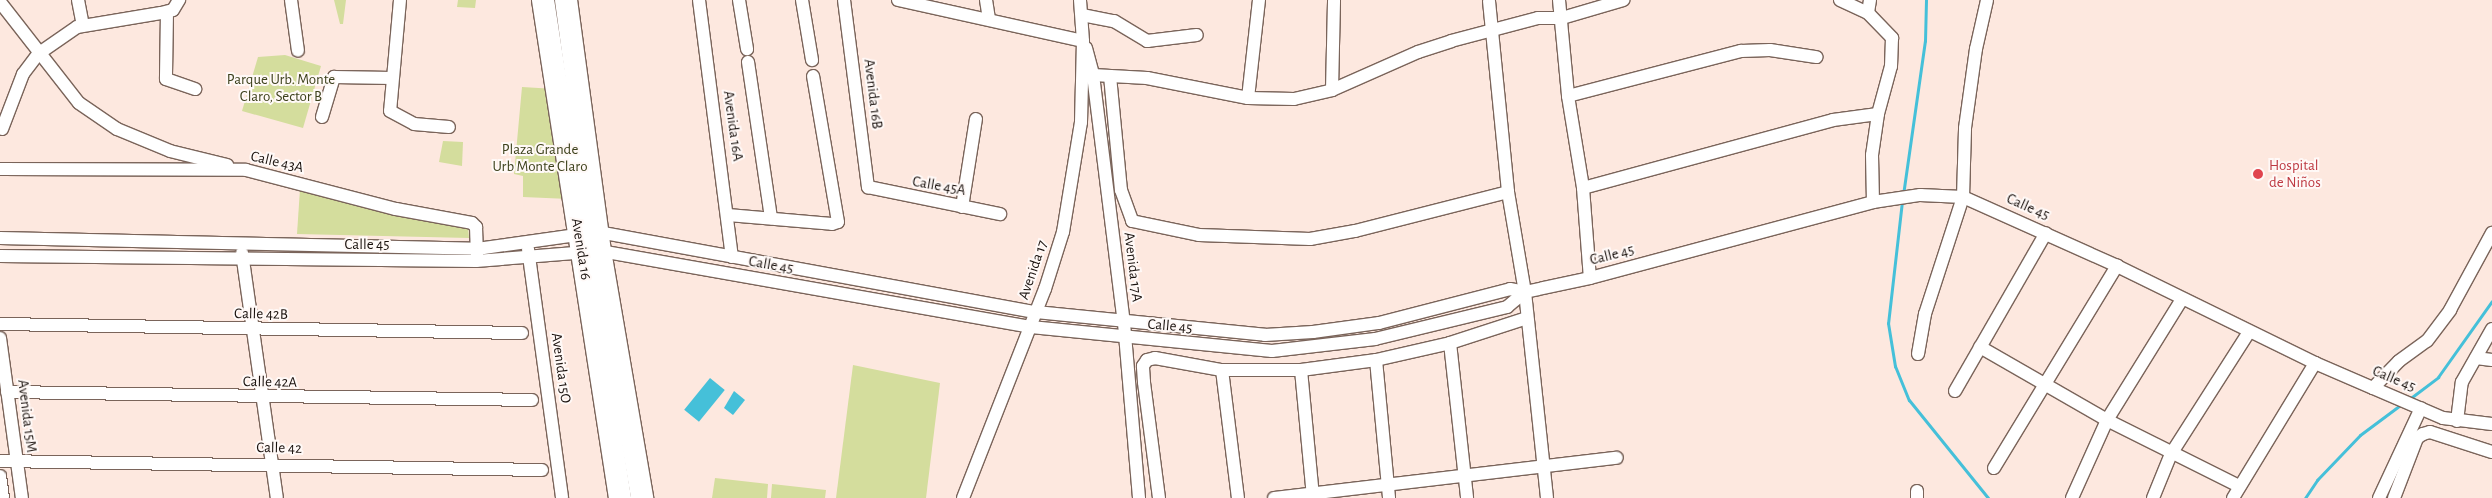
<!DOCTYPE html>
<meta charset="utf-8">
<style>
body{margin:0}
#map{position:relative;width:2492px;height:498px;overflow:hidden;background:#fde8df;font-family:"Alegreya Sans",sans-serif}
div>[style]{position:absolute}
.green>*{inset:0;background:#d4dd9d}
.water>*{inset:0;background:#45c0d9;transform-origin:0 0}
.stream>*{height:3px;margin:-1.5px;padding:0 1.5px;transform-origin:1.5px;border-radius:1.5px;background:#45c0d9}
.roads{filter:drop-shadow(1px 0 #7a645a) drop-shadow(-1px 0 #7a645a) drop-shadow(0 1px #7a645a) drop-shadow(0 -1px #7a645a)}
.street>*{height:12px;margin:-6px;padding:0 6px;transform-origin:6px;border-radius:6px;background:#fff}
.highway>*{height:22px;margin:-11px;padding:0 11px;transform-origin:11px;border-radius:11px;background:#fff}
.dots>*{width:14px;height:14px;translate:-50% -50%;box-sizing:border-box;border:2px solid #fff9f7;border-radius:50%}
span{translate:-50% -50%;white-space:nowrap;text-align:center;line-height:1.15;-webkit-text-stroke:4px #fff9f7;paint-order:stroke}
.park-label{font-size:15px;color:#3d411c}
.street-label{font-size:15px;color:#19110d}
.health-label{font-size:15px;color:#be3a42}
.left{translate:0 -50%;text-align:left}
</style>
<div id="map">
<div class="green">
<i style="clip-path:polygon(334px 0,346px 0,343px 24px,340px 24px)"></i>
<i style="clip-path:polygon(458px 0,476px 0,475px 8px,457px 7px)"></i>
<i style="clip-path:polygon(285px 55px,321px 66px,303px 128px,242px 111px,258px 57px)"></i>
<i style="clip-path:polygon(522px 87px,555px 89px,569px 199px,523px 197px,523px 176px,514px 174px)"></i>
<i style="clip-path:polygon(443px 141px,463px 142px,462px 166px,439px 162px)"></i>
<i style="clip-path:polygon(300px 189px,468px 227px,469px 238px,297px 234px)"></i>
<i style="clip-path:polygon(853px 365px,940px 383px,926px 498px,836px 498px)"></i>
<i style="clip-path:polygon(715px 478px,768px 484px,767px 498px,712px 498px)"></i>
<i style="clip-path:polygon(772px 484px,826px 490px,825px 498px,771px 498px)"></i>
</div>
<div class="water">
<i style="left:710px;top:378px;width:19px;height:41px;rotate:39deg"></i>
<i style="clip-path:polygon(734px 391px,745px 400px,733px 415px,724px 408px)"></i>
</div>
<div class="stream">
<i style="left:1903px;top:195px;width:156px;rotate:-81.9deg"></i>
<i style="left:1925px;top:41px;width:41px;rotate:-88.6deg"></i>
<i style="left:1902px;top:201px;width:123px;rotate:96.5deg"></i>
<i style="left:1888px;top:323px;width:44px;rotate:80.8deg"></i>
<i style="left:1895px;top:366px;width:37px;rotate:68deg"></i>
<i style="left:1909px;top:400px;width:126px;rotate:51.1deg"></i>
<i style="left:2408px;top:400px;width:38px;rotate:-37deg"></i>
<i style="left:2438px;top:377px;width:93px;rotate:-54.6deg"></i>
<i style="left:2305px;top:498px;width:22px;rotate:-56deg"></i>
<i style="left:2317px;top:480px;width:62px;rotate:-46.3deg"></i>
<i style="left:2360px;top:435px;width:54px;rotate:-36.7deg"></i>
</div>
<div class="roads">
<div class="street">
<i style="left:78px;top:0;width:26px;rotate:79deg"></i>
<i style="left:291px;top:0;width:51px;rotate:82.2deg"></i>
<i style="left:400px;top:0;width:111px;rotate:95.1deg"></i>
<i style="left:390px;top:111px;width:27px;rotate:28deg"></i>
<i style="left:414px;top:124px;width:35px;rotate:5deg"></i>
<i style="left:699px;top:0;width:259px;rotate:82.7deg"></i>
<i style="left:739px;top:0;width:50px;rotate:80.7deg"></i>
<i style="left:802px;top:0;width:61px;rotate:80.5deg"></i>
<i style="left:844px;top:0;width:189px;rotate:82.7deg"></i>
<i style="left:868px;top:187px;width:135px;rotate:11.6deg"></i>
<i style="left:898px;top:0;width:189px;rotate:12.5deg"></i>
<i style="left:986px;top:0;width:20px;rotate:81deg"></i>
<i style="left:1559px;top:0;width:96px;rotate:84.6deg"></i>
<i style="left:1568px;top:96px;width:93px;rotate:80.7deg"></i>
<i style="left:1583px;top:188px;width:90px;rotate:85.6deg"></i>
<i style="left:1840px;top:0;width:31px;rotate:25deg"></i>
<i style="left:1870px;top:0;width:13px;rotate:99deg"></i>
<i style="left:1868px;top:13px;width:35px;rotate:46deg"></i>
<i style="left:1892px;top:38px;width:28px;rotate:92deg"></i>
<i style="left:1891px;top:66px;width:50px;rotate:105.2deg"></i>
<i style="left:1878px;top:114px;width:41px;rotate:98.3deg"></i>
<i style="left:1872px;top:155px;width:47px;rotate:88.8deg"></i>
<i style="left:1489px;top:1px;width:192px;rotate:84.3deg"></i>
<i style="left:1508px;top:192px;width:101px;rotate:80.4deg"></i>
<i style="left:1525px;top:292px;width:207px;rotate:83.9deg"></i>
<i style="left:0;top:2px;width:128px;rotate:52deg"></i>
<i style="left:79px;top:103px;width:46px;rotate:34.4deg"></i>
<i style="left:117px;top:129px;width:57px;rotate:22.5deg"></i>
<i style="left:170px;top:151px;width:59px;rotate:13.8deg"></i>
<i style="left:167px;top:12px;width:67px;rotate:90.9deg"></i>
<i style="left:166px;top:79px;width:31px;rotate:19deg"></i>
<i style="left:1082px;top:15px;width:33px;rotate:11deg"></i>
<i style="left:1114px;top:21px;width:39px;rotate:31deg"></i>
<i style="left:1147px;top:41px;width:50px;rotate:-6.8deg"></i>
<i style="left:1086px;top:48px;width:28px;rotate:75deg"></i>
<i style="left:1093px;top:75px;width:250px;rotate:82.9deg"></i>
<i style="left:1124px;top:323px;width:176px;rotate:85.1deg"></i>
<i style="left:748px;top:62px;width:158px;rotate:81.6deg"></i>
<i style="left:1093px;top:75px;width:54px;rotate:3.2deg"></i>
<i style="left:1147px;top:78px;width:103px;rotate:11.2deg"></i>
<i style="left:1248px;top:98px;width:46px;rotate:1.2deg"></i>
<i style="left:1294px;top:99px;width:39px;rotate:-13deg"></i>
<i style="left:1332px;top:90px;width:94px;rotate:-23.8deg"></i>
<i style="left:1418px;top:52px;width:35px;rotate:-18deg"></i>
<i style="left:1451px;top:41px;width:90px;rotate:-14.8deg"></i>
<i style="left:1538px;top:18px;width:24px"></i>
<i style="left:1562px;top:18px;width:64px;rotate:-16.4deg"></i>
<i style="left:1110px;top:76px;width:115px;rotate:84.5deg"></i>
<i style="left:1121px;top:190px;width:33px;rotate:70deg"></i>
<i style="left:1132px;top:221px;width:68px;rotate:11.8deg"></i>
<i style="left:1199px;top:235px;width:111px;rotate:2.1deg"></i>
<i style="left:1310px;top:239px;width:46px;rotate:-10.1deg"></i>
<i style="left:1355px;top:231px;width:158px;rotate:-14.3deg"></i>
<i style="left:1332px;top:90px;width:90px;rotate:-88.7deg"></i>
<i style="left:1568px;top:96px;width:179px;rotate:-14.6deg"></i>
<i style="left:1741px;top:51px;width:29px;rotate:-2deg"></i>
<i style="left:1770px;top:50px;width:47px;rotate:8.7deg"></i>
<i style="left:1248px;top:98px;width:99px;rotate:-83.6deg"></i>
<i style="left:322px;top:117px;width:42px;rotate:-73.3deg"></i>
<i style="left:334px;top:77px;width:58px;rotate:1deg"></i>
<i style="left:2px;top:129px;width:59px;rotate:-69.1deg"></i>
<i style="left:23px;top:74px;width:25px;rotate:-53deg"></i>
<i style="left:38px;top:54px;width:47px;rotate:-34.7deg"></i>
<i style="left:77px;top:27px;width:85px;rotate:-9.5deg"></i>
<i style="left:161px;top:13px;width:12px;rotate:-14deg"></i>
<i style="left:173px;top:10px;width:12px;rotate:-59deg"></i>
<i style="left:0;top:169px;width:246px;rotate:0.2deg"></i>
<i style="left:246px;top:170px;width:155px;rotate:14.6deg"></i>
<i style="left:396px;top:209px;width:77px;rotate:10.4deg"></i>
<i style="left:472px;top:223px;width:6px;rotate:45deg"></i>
<i style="left:476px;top:227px;width:29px;rotate:88deg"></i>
<i style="left:1583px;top:188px;width:259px;rotate:-15.2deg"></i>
<i style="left:1833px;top:120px;width:45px;rotate:-7.6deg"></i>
<i style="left:962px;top:207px;width:89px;rotate:-81deg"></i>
<i style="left:728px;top:215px;width:104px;rotate:4.9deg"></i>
<i style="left:832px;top:224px;width:6px;rotate:-18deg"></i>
<i style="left:838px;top:222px;width:148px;rotate:-99.7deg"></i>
<i style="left:0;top:238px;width:477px;rotate:1.3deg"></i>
<i style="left:477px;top:249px;width:122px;rotate:-8deg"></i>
<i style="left:598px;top:232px;width:445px;rotate:10.4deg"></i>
<i style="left:1036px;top:312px;width:230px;rotate:5.7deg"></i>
<i style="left:1265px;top:335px;width:48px;rotate:-3.6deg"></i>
<i style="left:1313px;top:332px;width:67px;rotate:-7.8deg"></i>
<i style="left:1379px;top:323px;width:135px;rotate:-14.5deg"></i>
<i style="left:1510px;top:289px;width:15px;rotate:11deg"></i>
<i style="left:1525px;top:292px;width:66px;rotate:-12.2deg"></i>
<i style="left:1590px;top:278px;width:293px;rotate:-15deg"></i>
<i style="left:1873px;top:202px;width:48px;rotate:-8.5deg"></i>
<i style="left:1920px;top:195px;width:43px;rotate:2.7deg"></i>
<i style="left:1963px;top:197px;width:169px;rotate:24.1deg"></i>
<i style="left:2117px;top:266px;width:220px;rotate:26.1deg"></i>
<i style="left:2315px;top:363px;width:63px;rotate:23.3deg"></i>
<i style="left:2373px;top:388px;width:76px;rotate:23.2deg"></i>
<i style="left:2443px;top:418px;width:49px;rotate:7deg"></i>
<i style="left:528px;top:249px;width:251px;rotate:82.2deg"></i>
<i style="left:242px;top:253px;width:247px;rotate:81.9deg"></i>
<i style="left:0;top:256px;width:476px;rotate:0.6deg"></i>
<i style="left:476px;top:261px;width:124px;rotate:-4.6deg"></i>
<i style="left:600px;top:251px;width:438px;rotate:10deg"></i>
<i style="left:1031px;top:327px;width:242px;rotate:5.7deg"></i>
<i style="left:1272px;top:351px;width:104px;rotate:-6.6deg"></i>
<i style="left:1375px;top:339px;width:136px;rotate:-13.6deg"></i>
<i style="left:1507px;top:307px;width:23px;rotate:-40deg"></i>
<i style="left:0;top:324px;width:522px;rotate:0.99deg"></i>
<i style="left:0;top:338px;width:162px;rotate:82.2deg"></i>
<i style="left:1450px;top:343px;width:156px;rotate:83.7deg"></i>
<i style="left:1980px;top:347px;width:146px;rotate:29.9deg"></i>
<i style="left:2107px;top:420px;width:148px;rotate:26.6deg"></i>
<i style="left:1918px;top:354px;width:41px;rotate:-80.1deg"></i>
<i style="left:1925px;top:314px;width:123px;rotate:-72deg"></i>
<i style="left:1963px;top:197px;width:69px;rotate:-88.3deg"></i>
<i style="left:1965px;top:128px;width:80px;rotate:-82.1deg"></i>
<i style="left:1976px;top:49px;width:50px;rotate:-77.3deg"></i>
<i style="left:2476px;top:358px;width:16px;rotate:7deg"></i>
<i style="left:1376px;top:360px;width:139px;rotate:84.6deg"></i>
<i style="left:1222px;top:370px;width:129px;rotate:82.9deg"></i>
<i style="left:1301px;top:370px;width:129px;rotate:84.6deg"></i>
<i style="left:2373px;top:388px;width:37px;rotate:-46deg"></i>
<i style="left:2399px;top:361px;width:34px;rotate:-36deg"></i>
<i style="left:2427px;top:341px;width:39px;rotate:-53deg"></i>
<i style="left:2450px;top:310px;width:88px;rotate:-61.4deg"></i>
<i style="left:1955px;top:391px;width:182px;rotate:-60.1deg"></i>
<i style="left:7px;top:392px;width:525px;rotate:0.87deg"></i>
<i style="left:2457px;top:421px;width:39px;rotate:-83deg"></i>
<i style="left:2462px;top:382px;width:61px;rotate:-60.5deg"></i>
<i style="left:0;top:461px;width:542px;rotate:0.95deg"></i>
<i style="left:1994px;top:468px;width:237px;rotate:-58.7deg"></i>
<i style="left:0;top:476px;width:22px;rotate:82deg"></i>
<i style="left:963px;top:498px;width:225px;rotate:-68.6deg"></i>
<i style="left:1045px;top:289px;width:60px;rotate:-72.5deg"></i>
<i style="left:1063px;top:232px;width:111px;rotate:-80.7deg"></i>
<i style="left:1081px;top:122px;width:81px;rotate:-88.6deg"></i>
<i style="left:1083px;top:41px;width:41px;rotate:-94.2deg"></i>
<i style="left:1159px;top:498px;width:117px;rotate:-97.4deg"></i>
<i style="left:1144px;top:382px;width:16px;rotate:-94deg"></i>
<i style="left:1143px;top:366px;width:7px;rotate:-56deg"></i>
<i style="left:1147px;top:360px;width:8px;rotate:-14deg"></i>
<i style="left:1155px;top:358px;width:68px;rotate:10.2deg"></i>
<i style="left:1222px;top:370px;width:79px"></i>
<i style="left:1301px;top:370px;width:76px;rotate:-7.6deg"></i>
<i style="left:1376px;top:360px;width:76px;rotate:-12.9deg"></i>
<i style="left:1450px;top:343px;width:81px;rotate:-18deg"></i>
<i style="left:1274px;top:498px;width:345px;rotate:-6.7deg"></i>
<i style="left:1917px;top:498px;width:7px;rotate:-90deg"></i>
<i style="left:2072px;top:498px;width:85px;rotate:-65.8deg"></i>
<i style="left:2107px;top:420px;width:142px;rotate:-58.2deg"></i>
<i style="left:2153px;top:498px;width:48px;rotate:-67.8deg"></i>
<i style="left:2171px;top:454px;width:145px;rotate:-57.4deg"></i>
<i style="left:2233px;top:498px;width:158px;rotate:-58.7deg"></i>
<i style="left:2379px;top:498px;width:99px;rotate:-65deg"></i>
<i style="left:2394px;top:498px;width:64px;rotate:-69deg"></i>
<i style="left:2417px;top:438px;width:7px;rotate:-34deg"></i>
<i style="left:2423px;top:434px;width:7px;rotate:-16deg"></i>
<i style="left:2430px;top:432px;width:65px;rotate:17.9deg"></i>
</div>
<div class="highway">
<i style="left:543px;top:0;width:504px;rotate:81.21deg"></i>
<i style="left:566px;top:0;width:253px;rotate:82.3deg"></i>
<i style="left:600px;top:251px;width:251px;rotate:80.3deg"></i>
</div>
</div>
<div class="dots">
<i style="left:2258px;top:174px;background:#e0444e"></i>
</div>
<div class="park-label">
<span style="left:281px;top:88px">Parque Urb. Monte<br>Claro, Sector B</span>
<span style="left:540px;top:158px">Plaza Grande<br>Urb Monte Claro</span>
</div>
<div class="street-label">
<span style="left:873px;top:94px;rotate:83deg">Avenida 16B</span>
<span style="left:733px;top:126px;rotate:82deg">Avenida 16A</span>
<span style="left:277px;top:162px;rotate:13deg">Calle 43A</span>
<span style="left:939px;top:186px;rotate:10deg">Calle 45A</span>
<span style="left:2028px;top:207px;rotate:24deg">Calle 45</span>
<span style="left:367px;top:245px">Calle 45</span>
<span style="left:581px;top:249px;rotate:81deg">Avenida 16</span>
<span style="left:1612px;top:255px;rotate:-14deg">Calle 45</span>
<span style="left:771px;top:265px;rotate:10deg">Calle 45</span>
<span style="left:1133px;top:267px;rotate:83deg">Avenida 17A</span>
<span style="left:1033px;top:270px;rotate:-71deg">Avenida 17</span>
<span style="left:261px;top:314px;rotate:1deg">Calle 42B</span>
<span style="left:1170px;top:326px;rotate:5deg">Calle 45</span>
<span style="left:561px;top:368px;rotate:82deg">Avenida 15O</span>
<span style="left:2394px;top:379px;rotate:23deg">Calle 45</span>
<span style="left:270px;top:382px;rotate:1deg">Calle 42A</span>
<span style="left:27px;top:416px;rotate:83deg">Avenida 15M</span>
<span style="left:279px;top:448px;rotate:1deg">Calle 42</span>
</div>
<div class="health-label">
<span class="left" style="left:2269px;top:174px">Hospital<br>de Niños</span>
</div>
</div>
